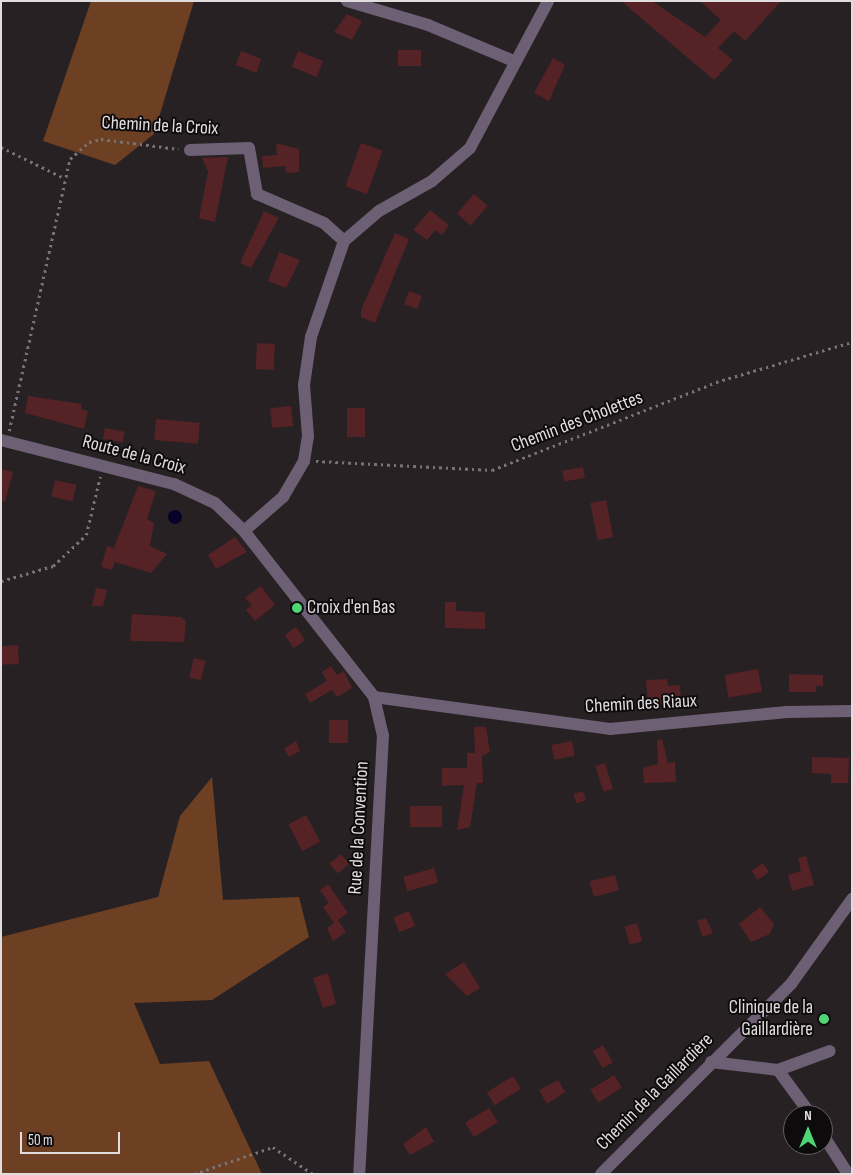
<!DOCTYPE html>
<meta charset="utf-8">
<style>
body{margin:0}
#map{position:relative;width:853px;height:1175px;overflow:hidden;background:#272124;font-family:"Sofia Sans Condensed",sans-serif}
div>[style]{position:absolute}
.forest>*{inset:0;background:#6e4023}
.water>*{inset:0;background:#070228}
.round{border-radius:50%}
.building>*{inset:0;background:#552225;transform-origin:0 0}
.path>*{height:2.5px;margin-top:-1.25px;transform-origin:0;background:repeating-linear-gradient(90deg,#787376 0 2.5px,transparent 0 6.5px)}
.minor>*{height:12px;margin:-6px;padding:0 6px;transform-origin:6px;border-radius:6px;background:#6d6074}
.dots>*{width:14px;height:14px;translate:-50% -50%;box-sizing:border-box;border:2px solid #0e0b0d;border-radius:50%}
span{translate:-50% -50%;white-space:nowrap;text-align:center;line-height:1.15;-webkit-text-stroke:4px #0e0b0d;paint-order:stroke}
.street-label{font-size:19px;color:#e1dddf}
.poi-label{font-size:19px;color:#e1dddf}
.left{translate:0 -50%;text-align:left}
.right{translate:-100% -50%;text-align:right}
.frame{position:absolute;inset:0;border:2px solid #e1dddf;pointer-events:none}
.north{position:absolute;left:783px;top:1105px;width:50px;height:50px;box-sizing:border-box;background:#0e0b0d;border:1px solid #625f61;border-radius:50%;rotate:0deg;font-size:14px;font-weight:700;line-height:20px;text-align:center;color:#e1dddf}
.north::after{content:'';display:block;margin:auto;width:18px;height:22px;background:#4ed675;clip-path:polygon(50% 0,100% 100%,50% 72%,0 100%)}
.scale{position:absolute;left:20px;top:1132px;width:100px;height:22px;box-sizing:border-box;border:2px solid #e1dddf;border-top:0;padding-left:6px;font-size:15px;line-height:18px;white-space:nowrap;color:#e1dddf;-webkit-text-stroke:4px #0e0b0d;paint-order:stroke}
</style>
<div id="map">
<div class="forest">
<i style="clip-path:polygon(91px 1px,194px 1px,154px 134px,115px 165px,43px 141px)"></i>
<i style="clip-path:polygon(212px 777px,223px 900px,299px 897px,309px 937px,212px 1000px,134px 1003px,160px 1064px,209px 1061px,262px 1174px,1px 1174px,1px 937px,158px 897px,180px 816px)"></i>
</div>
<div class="water">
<i class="round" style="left:168px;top:510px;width:14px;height:14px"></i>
</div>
<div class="building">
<i style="clip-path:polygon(621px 1px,652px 1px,705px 37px,721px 20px,700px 1px,781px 1px,745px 41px,734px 31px,718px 48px,733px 60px,714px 80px)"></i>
<i style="clip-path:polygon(347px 14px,362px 21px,352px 40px,334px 32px)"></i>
<i style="left:398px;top:50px;width:23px;height:16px"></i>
<i style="left:241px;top:51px;width:22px;height:15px;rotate:21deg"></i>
<i style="left:298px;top:51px;width:27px;height:17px;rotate:22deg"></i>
<i style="clip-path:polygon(553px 58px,565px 65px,549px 101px,534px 93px)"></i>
<i style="clip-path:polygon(276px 143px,299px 149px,299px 172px,286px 173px,285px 166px,263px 168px,262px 156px,277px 155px)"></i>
<i style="left:361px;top:143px;width:23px;height:46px;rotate:20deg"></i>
<i style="clip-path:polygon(228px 157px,215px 222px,199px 218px,208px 172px,202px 158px)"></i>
<i style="left:474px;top:194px;width:18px;height:26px;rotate:41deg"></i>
<i style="clip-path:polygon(430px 210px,449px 225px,442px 235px,435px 230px,427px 240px,413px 230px)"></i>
<i style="clip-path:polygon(264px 211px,279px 218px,251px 268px,240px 263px)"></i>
<i style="clip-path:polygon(395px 233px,409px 239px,375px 323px,361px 317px,361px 310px)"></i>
<i style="clip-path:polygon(279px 252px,300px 260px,286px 288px,268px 281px)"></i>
<i style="left:409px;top:291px;width:14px;height:14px;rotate:21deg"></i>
<i style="left:257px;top:343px;width:18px;height:26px;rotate:3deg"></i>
<i style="clip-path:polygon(28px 396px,82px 404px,81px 409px,88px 411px,84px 429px,25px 413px)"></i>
<i style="left:291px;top:406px;width:20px;height:21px;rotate:84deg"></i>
<i style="left:347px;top:408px;width:18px;height:29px"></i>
<i style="left:156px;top:419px;width:44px;height:21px;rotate:5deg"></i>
<i style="left:105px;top:428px;width:20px;height:11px;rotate:11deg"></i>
<i style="left:583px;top:467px;width:11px;height:21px;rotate:80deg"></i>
<i style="clip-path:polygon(1px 469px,13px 472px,5px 502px,1px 501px)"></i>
<i style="left:55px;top:480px;width:22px;height:17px;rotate:13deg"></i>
<i style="clip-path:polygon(138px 486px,156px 491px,147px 519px,154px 523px,150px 546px,167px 554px,151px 573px,115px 562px,112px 570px,101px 567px,107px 546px,114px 548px)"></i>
<i style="left:606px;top:500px;width:38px;height:16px;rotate:79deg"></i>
<i style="clip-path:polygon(235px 537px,247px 552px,216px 569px,208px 555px)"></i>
<i style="clip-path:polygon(261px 586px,275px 605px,255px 621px,246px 610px,252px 605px,245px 598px)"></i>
<i style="clip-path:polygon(96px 588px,107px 590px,103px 606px,92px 606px)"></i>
<i style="clip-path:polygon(445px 602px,456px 602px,456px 611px,485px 612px,485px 629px,445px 628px)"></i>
<i style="clip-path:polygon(132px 614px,181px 617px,186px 622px,184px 642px,130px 641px)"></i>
<i style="left:296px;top:627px;width:16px;height:14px;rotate:55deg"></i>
<i style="left:18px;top:645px;width:19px;height:17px;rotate:87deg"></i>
<i style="left:194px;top:658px;width:12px;height:20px;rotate:14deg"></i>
<i style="clip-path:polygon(331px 666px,337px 675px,344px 671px,352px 688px,337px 697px,332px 690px,310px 703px,305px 694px,327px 681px,322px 672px)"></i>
<i style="left:758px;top:669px;width:23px;height:34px;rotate:80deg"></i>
<i style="clip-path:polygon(789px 674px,823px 675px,823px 686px,816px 686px,816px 692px,789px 692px)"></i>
<i style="clip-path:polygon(667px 679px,668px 686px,680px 685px,681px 704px,648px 706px,646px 680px)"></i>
<i style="left:329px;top:720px;width:19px;height:23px"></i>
<i style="clip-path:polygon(474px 727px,486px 727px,490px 752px,482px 756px,483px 783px,477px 783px,470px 827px,457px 830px,464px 785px,442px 786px,442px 768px,467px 768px,467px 753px,475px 753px)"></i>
<i style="clip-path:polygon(662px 739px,668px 763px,675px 762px,676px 782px,644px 783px,643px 768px,658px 764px,657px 740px)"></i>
<i style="clip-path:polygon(296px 741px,300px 751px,289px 757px,284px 749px)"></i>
<i style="left:572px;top:741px;width:15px;height:21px;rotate:79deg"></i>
<i style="clip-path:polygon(812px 757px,849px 758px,848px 783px,831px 783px,831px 774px,812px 773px)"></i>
<i style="left:605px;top:763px;width:27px;height:10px;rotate:73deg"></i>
<i style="left:583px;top:791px;width:10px;height:10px;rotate:73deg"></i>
<i style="left:410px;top:806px;width:32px;height:21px"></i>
<i style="left:306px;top:815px;width:30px;height:20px;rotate:62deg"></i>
<i style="left:341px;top:854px;width:13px;height:15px;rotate:51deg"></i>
<i style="clip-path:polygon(806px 856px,814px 885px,792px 891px,788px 875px,801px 871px,798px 858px)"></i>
<i style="left:763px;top:863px;width:11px;height:14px;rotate:56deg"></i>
<i style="left:434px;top:868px;width:15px;height:32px;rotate:74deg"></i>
<i style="left:615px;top:875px;width:16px;height:26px;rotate:76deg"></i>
<i style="clip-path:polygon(328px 884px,348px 913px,338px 920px,346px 932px,333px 941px,327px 928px,334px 923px,323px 907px,329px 903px,320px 890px)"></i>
<i style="clip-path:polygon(760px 907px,774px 924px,770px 934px,751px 942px,739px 924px)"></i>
<i style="left:409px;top:911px;width:16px;height:17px;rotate:68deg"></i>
<i style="clip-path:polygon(706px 918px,713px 933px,703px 937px,697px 921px)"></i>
<i style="left:637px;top:923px;width:19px;height:13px;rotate:74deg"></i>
<i style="clip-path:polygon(464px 962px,480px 988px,467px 996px,445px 974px)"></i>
<i style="clip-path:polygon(328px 973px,336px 1004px,323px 1008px,313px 978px)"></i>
<i style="left:603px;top:1045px;width:20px;height:12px;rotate:60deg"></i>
<i style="left:614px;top:1075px;width:15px;height:28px;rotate:58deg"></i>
<i style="left:513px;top:1076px;width:15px;height:31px;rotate:58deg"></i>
<i style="clip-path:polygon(558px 1080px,565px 1092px,547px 1104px,539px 1090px)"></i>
<i style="left:489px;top:1108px;width:17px;height:28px;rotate:59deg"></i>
<i style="clip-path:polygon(426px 1127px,434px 1142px,410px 1155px,403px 1144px)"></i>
</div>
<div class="path">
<i style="left:1px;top:147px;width:70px;rotate:26.2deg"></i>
<i style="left:9px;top:431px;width:279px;rotate:-77.4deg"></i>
<i style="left:70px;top:159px;width:25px;rotate:-42deg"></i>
<i style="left:89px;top:142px;width:12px;rotate:-14deg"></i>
<i style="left:101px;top:139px;width:78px;rotate:7.4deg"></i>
<i style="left:316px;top:461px;width:176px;rotate:2.9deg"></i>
<i style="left:492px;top:470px;width:241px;rotate:-21.4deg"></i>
<i style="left:716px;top:382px;width:142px;rotate:-16.4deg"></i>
<i style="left:1px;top:581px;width:54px;rotate:-16.1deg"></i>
<i style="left:53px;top:566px;width:45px;rotate:-43.2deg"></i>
<i style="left:86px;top:535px;width:60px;rotate:-76.4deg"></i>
<i style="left:194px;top:1174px;width:83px;rotate:-18.9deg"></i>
<i style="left:273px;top:1147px;width:48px;rotate:34deg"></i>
</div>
<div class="minor">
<i style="left:347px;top:1px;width:84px;rotate:16.5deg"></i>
<i style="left:428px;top:25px;width:95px;rotate:22.8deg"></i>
<i style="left:190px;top:150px;width:59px;rotate:-1.9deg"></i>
<i style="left:249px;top:148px;width:47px;rotate:80.1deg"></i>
<i style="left:257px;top:194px;width:73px;rotate:23.4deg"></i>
<i style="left:324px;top:223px;width:27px;rotate:42deg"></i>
<i style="left:1px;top:440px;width:179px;rotate:14.3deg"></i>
<i style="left:174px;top:484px;width:45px;rotate:24.9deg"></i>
<i style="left:215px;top:503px;width:40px;rotate:44deg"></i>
<i style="left:244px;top:531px;width:211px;rotate:51.9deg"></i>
<i style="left:374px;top:697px;width:39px;rotate:77deg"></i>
<i style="left:383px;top:735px;width:440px;rotate:93.1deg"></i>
<i style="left:244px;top:531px;width:52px;rotate:-41.1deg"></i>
<i style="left:283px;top:497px;width:42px;rotate:-59.7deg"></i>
<i style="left:304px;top:461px;width:25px;rotate:-81deg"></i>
<i style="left:308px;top:436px;width:51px;rotate:-94.5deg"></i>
<i style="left:304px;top:385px;width:49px;rotate:-81.7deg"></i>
<i style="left:311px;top:337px;width:102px;rotate:-71deg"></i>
<i style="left:344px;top:241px;width:46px;rotate:-40.6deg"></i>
<i style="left:379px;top:211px;width:61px;rotate:-29.5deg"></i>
<i style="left:432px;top:181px;width:50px;rotate:-41deg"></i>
<i style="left:470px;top:148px;width:166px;rotate:-62deg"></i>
<i style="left:374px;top:697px;width:238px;rotate:7.7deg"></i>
<i style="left:610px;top:729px;width:178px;rotate:-5.5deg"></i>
<i style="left:787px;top:712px;width:65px;rotate:-0.9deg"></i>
<i style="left:711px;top:1062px;width:67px;rotate:6.8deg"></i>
<i style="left:778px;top:1070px;width:55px;rotate:-20.1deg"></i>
<i style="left:778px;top:1070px;width:56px;rotate:53.7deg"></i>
<i style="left:823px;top:1135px;width:46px;rotate:57.3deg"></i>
<i style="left:601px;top:1174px;width:269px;rotate:-45deg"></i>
<i style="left:791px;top:984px;width:105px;rotate:-54.3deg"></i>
</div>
<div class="dots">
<i style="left:297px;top:608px;background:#4ed675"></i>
<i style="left:824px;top:1019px;background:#4ed675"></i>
</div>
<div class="street-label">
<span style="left:160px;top:126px;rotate:3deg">Chemin de la Croix</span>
<span style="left:577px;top:422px;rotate:-21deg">Chemin des Cholettes</span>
<span style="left:134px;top:455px;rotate:15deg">Route de la Croix</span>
<span style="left:641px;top:704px;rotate:-3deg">Chemin des Riaux</span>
<span style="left:359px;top:828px;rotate:-87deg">Rue de la Convention</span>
<span style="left:655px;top:1092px;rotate:-45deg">Chemin de la Gaillardière</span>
</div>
<div class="poi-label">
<span class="left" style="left:307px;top:608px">Croix d'en Bas</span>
<span class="right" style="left:813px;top:1019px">Clinique de la<br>Gaillardière</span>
</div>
<div class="frame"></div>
<div class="north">N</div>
<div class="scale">50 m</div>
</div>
